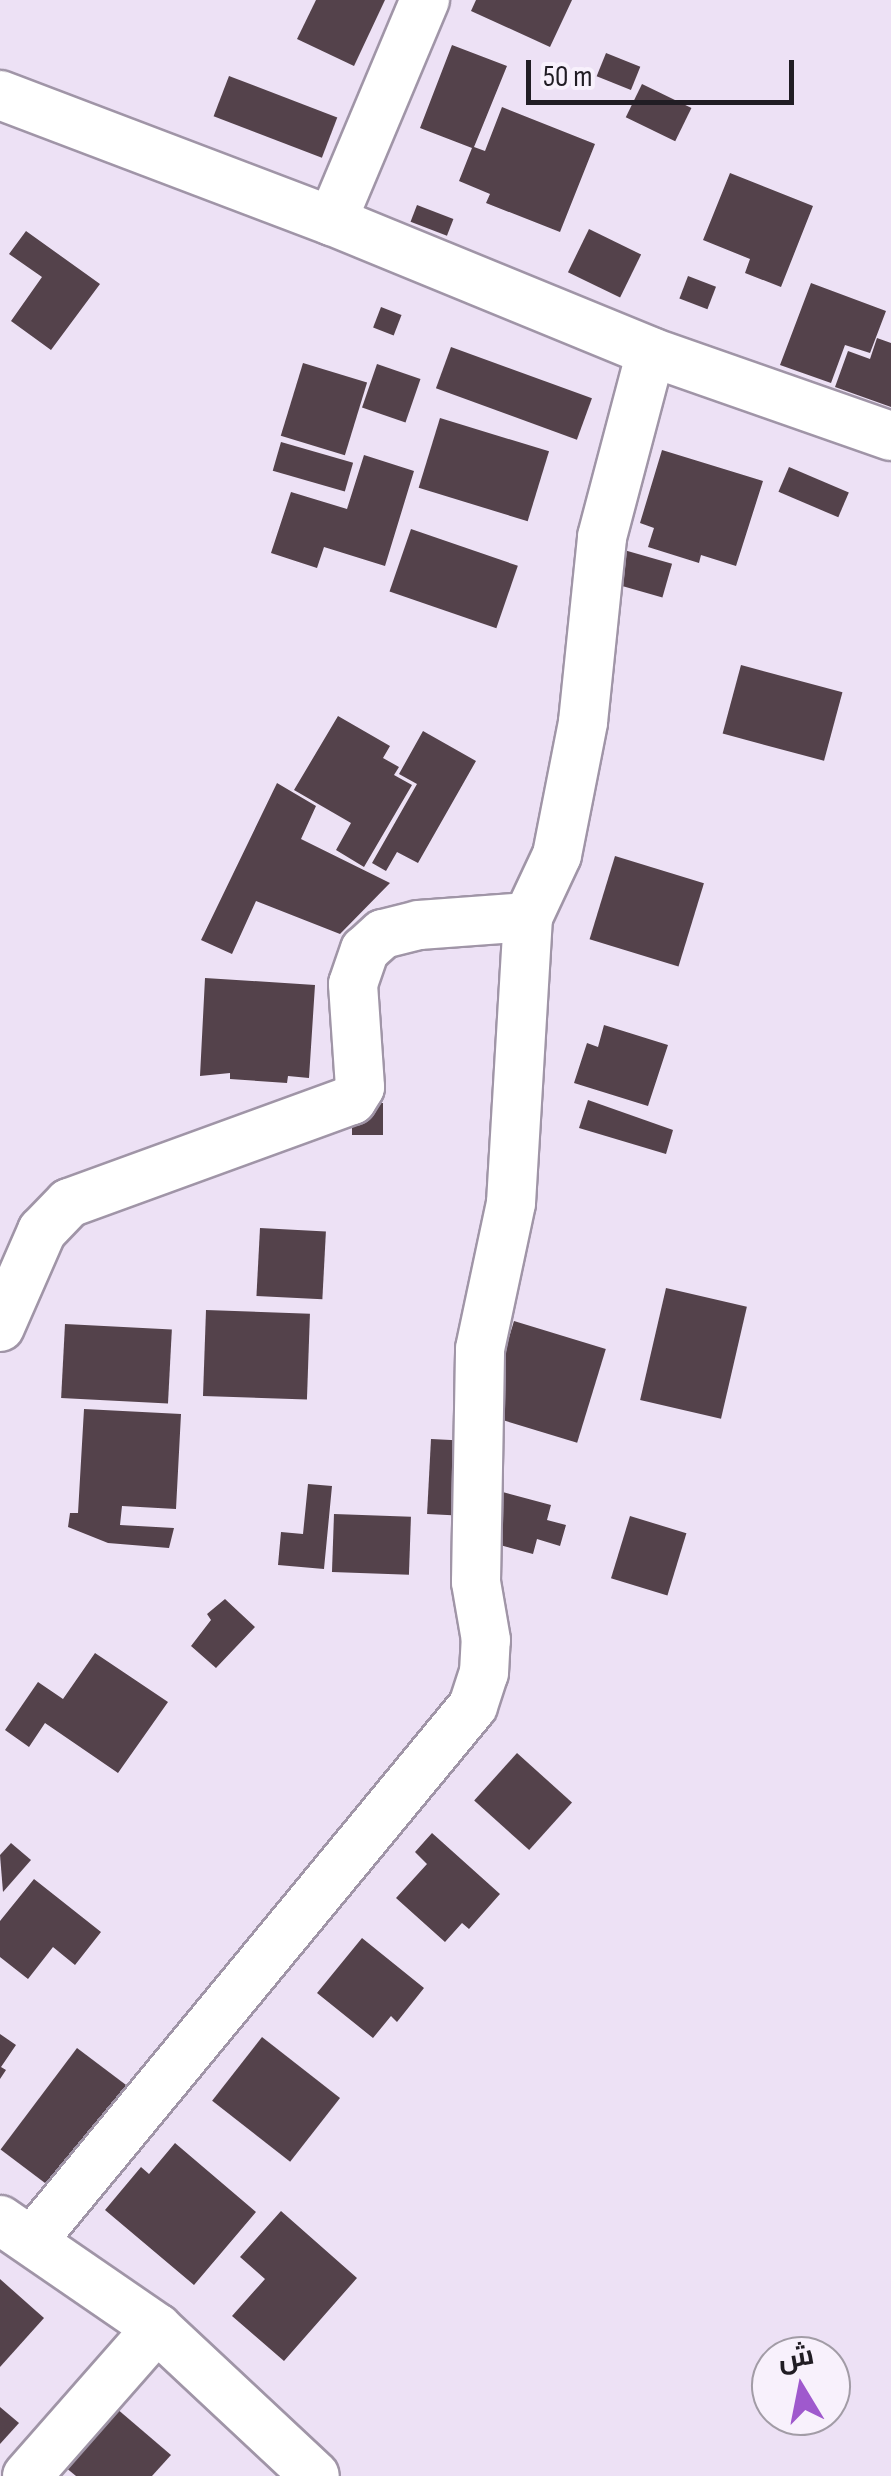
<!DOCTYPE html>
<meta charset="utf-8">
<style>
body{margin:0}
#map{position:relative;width:891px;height:2476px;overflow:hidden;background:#ede1f5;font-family:"Sofia Sans Condensed",Cairo,sans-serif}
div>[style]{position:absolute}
.building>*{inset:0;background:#54424b;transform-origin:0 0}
.roads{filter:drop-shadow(2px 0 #a095a7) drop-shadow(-2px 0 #a095a7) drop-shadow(0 2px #a095a7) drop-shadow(0 -2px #a095a7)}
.minor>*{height:48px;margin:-24px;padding:0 24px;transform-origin:24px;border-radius:24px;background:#fff}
span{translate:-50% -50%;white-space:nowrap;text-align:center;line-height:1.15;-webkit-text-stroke:10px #f8f1fc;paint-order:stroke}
.north{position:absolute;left:751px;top:2336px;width:100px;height:100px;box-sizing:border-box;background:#f8f1fc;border:2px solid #a29ca6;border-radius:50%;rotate:350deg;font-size:28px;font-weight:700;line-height:40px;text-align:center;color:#211d24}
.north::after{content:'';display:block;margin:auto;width:35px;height:45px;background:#9f59cd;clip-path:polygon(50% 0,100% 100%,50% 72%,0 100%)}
.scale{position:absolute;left:526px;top:60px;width:268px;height:45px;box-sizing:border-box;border:5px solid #211d24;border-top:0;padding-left:12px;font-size:30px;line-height:35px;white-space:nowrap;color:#211d24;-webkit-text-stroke:8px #f8f1fc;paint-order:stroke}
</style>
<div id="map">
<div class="building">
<i style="clip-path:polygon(316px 0,385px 0,354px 66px,297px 39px)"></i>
<i style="clip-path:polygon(476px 0,572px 0,550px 47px,471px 11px)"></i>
<i style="clip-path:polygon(452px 45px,507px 66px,474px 147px,485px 151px,502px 107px,595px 144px,560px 232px,486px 203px,490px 194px,459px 181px,472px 148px,420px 128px)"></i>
<i style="left:606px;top:53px;width:37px;height:25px;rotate:22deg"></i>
<i style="left:229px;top:76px;width:116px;height:43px;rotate:21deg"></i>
<i style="left:642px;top:84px;width:55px;height:37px;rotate:26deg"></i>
<i style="clip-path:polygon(730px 173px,813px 206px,781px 287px,745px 273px,750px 259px,703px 240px)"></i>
<i style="left:417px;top:205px;width:39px;height:18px;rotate:21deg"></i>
<i style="left:589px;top:229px;width:58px;height:48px;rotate:26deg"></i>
<i style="clip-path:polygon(26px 231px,100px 284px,51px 350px,11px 321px,42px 277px,9px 254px)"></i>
<i style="left:688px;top:276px;width:30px;height:24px;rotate:21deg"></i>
<i style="clip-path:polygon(811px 283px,886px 311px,870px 353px,845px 345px,831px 383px,780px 365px)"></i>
<i style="left:381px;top:307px;width:22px;height:22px;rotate:21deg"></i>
<i style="clip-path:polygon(877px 338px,891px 343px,891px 407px,835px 387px,848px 351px,870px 359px)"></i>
<i style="left:451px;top:347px;width:150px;height:44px;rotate:20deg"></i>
<i style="left:303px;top:363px;width:67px;height:76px;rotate:17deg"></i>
<i style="left:377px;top:364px;width:46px;height:46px;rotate:19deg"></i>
<i style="left:440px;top:418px;width:114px;height:73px;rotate:17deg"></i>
<i style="left:281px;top:442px;width:75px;height:30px;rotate:16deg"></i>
<i style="clip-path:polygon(662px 450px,763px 481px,736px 566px,701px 555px,699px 563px,648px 547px,654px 528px,640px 523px)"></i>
<i style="clip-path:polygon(364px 455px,414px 471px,385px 566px,324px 547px,317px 568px,271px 553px,291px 492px,347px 509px)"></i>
<i style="left:789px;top:467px;width:65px;height:27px;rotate:23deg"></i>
<i style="left:411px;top:529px;width:113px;height:66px;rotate:19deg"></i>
<i style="left:624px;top:550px;width:50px;height:35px;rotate:16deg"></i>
<i style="left:741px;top:665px;width:105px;height:71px;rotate:15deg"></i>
<i style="clip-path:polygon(338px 716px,390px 746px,383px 758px,399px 767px,394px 775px,412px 785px,364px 867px,336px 850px,351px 823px,294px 790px)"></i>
<i style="clip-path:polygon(423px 731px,476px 761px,418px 863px,397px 852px,386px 871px,372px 863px,417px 784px,399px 774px)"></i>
<i style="clip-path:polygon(277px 783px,316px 806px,301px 839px,390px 883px,340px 934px,256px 901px,232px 954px,201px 940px)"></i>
<i style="left:615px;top:856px;width:93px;height:87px;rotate:17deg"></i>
<i style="clip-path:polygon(205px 978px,315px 985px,309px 1078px,288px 1076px,287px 1083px,230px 1079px,230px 1073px,200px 1076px)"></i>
<i style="clip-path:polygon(604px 1025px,668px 1045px,648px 1106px,574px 1083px,587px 1043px,598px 1047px)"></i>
<i style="clip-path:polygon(588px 1100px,673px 1130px,666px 1154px,579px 1128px)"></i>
<i style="left:383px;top:1103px;width:32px;height:31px;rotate:90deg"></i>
<i style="left:260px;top:1228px;width:66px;height:68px;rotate:3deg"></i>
<i style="left:666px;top:1288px;width:83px;height:115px;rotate:13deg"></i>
<i style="left:206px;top:1310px;width:104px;height:86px;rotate:2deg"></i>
<i style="left:514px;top:1321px;width:96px;height:98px;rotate:17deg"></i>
<i style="left:65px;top:1324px;width:107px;height:74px;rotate:3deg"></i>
<i style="clip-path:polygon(84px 1409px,181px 1414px,176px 1509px,122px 1506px,120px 1525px,174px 1528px,169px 1548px,108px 1543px,68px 1527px,70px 1513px,78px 1513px)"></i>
<i style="left:431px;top:1439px;width:40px;height:75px;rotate:3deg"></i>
<i style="clip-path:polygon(308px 1484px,332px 1486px,324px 1569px,278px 1565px,281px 1532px,303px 1534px)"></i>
<i style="clip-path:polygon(488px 1488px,551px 1505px,547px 1520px,566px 1525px,560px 1546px,537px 1539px,533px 1554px,485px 1541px)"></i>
<i style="left:334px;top:1514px;width:77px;height:58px;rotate:2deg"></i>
<i style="left:630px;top:1516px;width:59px;height:65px;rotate:17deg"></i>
<i style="clip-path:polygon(225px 1599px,255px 1627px,216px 1668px,191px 1646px,211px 1620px,207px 1614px)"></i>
<i style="clip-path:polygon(95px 1653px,168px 1702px,118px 1773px,45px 1723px,29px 1747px,5px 1730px,38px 1682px,63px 1699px)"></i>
<i style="left:517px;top:1753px;width:74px;height:64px;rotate:42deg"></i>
<i style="clip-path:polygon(432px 1833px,500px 1894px,469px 1929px,462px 1923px,445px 1942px,396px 1898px,427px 1864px,415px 1852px)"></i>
<i style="clip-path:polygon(11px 1843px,31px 1860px,3px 1892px,0 1855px)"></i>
<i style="clip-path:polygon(34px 1879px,101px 1932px,75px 1965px,53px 1947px,28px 1979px,0 1957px,0 1921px)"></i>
<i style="clip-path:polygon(362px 1938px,424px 1988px,397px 2022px,391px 2016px,373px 2038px,317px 1993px)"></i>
<i style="clip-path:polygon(0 2034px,16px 2045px,1px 2067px,6px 2070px,0 2079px)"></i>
<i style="left:262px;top:2037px;width:99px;height:81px;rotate:38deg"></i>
<i style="left:77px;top:2048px;width:71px;height:127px;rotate:37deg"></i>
<i style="clip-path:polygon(175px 2143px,256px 2212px,194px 2285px,105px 2210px,141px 2167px,149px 2174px)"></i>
<i style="clip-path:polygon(281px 2211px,357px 2278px,284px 2361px,232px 2316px,265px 2279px,240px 2257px)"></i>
<i style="clip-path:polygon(0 2279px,44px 2318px,0 2367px)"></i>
<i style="clip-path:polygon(0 2407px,19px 2423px,0 2444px)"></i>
<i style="clip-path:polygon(116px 2408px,171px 2455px,152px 2476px,76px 2476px,65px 2467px)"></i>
</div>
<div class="roads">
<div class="minor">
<i style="left:0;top:95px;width:355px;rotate:20.8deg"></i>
<i style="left:332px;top:221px;width:345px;rotate:22.3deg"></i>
<i style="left:651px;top:352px;width:254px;rotate:19.3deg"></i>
<i style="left:332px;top:221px;width:240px;rotate:-67.2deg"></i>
<i style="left:0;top:1327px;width:105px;rotate:-66.4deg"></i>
<i style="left:42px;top:1231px;width:39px;rotate:-46deg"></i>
<i style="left:69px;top:1203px;width:301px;rotate:-20deg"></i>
<i style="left:352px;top:1100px;width:15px;rotate:-58deg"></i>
<i style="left:360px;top:1087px;width:103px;rotate:-93.9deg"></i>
<i style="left:353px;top:984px;width:36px;rotate:-71deg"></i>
<i style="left:365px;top:950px;width:24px;rotate:-42deg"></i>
<i style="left:383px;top:934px;width:37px;rotate:-14deg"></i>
<i style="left:419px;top:925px;width:109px;rotate:-4.2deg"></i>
<i style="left:0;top:2220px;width:191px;rotate:34.5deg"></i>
<i style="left:157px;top:2328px;width:216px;rotate:43.1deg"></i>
<i style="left:32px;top:2241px;width:693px;rotate:-50.5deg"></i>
<i style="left:473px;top:1706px;width:35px;rotate:-72deg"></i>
<i style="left:484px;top:1673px;width:33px;rotate:-87deg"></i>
<i style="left:486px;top:1640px;width:59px;rotate:-99.8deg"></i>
<i style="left:476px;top:1582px;width:233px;rotate:-89deg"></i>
<i style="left:480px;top:1349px;width:149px;rotate:-78deg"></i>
<i style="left:511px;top:1203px;width:287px;rotate:-86.6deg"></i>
<i style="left:528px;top:917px;width:68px;rotate:-64.9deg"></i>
<i style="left:557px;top:855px;width:136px;rotate:-78.9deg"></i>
<i style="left:583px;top:722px;width:186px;rotate:-84.1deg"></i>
<i style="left:602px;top:537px;width:191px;rotate:-75.2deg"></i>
<i style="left:27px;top:2476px;width:197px;rotate:-48.7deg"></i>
</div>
</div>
<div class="north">ش</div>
<div class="scale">50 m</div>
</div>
